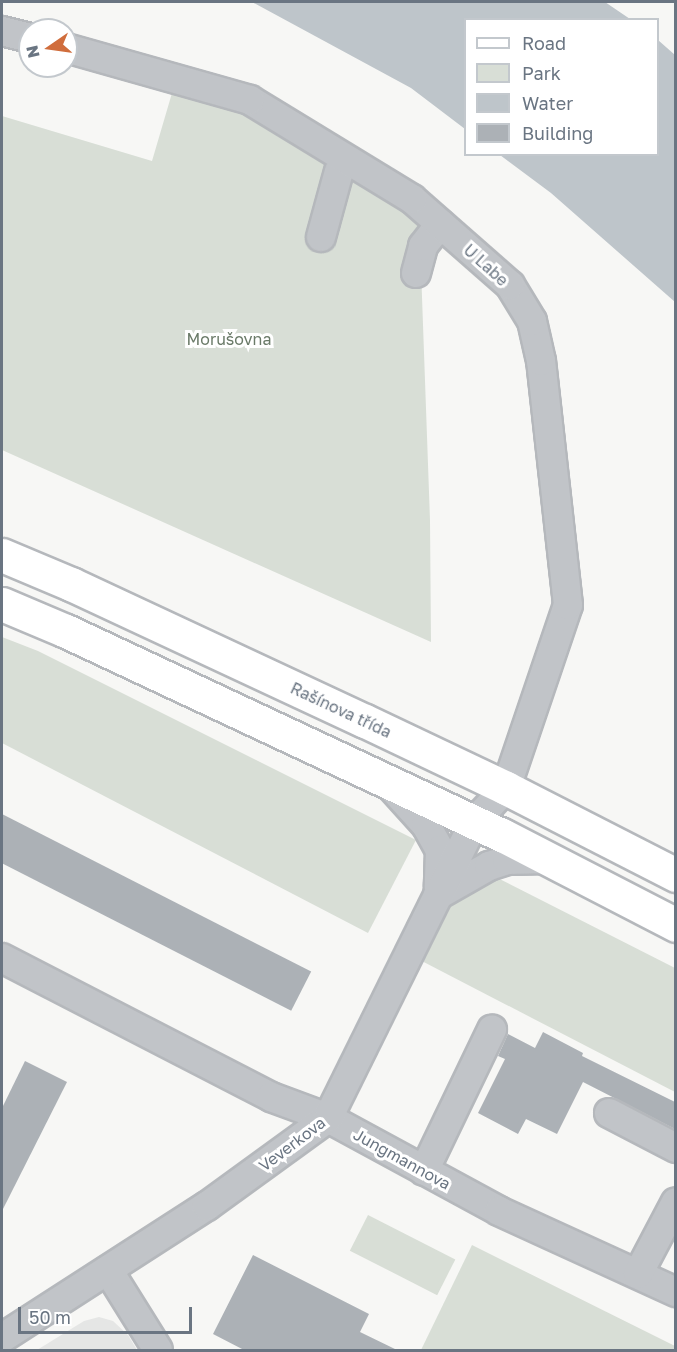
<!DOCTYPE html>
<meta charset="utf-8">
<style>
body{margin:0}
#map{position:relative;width:677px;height:1352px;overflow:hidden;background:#f7f7f5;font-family:"Golos Text",sans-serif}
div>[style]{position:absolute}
.built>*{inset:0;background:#e5e6e5}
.green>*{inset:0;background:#d8ded6;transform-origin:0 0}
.water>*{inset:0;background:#bec5ca}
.building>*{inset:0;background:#acb1b6;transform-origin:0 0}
.roads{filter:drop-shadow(2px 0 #b5b8bc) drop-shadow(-2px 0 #b5b8bc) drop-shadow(0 2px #b5b8bc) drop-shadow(0 -2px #b5b8bc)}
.minor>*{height:28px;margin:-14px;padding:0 14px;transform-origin:14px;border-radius:14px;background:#c1c4c8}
.major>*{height:33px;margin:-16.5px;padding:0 16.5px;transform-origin:16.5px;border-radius:16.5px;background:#fff}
span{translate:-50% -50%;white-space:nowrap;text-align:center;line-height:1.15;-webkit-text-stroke:6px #fff;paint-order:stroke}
.street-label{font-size:16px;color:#6a7582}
.park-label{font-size:16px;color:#6a7a68}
.frame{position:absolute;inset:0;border:3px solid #6a7582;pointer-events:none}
.legend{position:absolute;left:464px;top:18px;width:195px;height:138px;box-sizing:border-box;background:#fff;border:2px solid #c3c8cd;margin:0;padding:8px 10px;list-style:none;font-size:18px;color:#6a7582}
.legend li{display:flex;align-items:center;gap:12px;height:30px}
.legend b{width:30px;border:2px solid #c3c8cd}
.north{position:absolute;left:18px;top:18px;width:60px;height:60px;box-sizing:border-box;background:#fff;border:2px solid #c3c8cd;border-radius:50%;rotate:257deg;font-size:16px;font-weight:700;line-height:24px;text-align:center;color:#6a7582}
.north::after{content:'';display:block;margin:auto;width:21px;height:27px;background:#d06d3c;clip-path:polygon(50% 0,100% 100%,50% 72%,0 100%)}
.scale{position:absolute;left:18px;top:1307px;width:174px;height:27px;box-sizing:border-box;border:3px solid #6a7582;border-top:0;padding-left:8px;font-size:18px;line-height:21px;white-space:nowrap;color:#6a7582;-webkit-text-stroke:4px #fff;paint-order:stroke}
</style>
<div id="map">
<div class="built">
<i style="clip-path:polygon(99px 1317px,113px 1321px,128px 1335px,137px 1350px,37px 1350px,84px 1321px)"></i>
</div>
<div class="green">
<i style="clip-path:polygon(172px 93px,260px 119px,419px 213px,430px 520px,431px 642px,2px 450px,2px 116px,152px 161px)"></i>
<i style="clip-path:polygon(2px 637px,38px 651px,416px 840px,368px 933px,2px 743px)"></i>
<i style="clip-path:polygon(472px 865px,675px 968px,675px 1092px,416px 958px)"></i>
<i style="left:368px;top:1215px;width:98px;height:40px;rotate:27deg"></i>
<i style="clip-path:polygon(472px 1245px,675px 1346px,675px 1350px,421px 1350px)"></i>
</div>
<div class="water">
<i style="clip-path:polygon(252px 2px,605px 2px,630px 19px,466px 20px,465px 129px,411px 88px)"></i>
<i style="clip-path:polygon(658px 40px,675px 55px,675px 302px,551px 193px,500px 155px,658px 154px)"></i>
</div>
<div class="building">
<i style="left:2px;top:814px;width:347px;height:44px;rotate:27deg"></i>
<i style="clip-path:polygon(543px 1032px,583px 1053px,582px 1056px,675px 1102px,675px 1129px,583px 1082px,557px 1134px,526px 1119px,518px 1134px,478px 1113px,505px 1059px,498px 1056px,508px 1034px,535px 1048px)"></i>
<i style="clip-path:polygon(25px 1061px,67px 1082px,2px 1211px,2px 1108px)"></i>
<i style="clip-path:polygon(253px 1255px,369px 1314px,360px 1332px,397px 1350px,244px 1350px,213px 1334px)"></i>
</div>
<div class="roads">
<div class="minor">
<i style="left:2px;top:31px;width:29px;rotate:14deg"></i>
<i style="left:321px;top:237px;width:68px;rotate:-74.7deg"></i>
<i style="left:416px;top:273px;width:28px;rotate:-75deg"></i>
<i style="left:423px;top:246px;width:28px;rotate:-52deg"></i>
<i style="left:388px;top:783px;width:57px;rotate:47.9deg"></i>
<i style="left:426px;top:825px;width:29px;rotate:61deg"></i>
<i style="left:440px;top:850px;width:37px;rotate:92deg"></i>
<i style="left:438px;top:895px;width:59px;rotate:-29.6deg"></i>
<i style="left:489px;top:866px;width:19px;rotate:-18deg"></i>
<i style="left:507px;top:860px;width:41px;rotate:-1.4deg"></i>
<i style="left:2px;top:958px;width:303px;rotate:27.3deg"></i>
<i style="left:271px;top:1097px;width:61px;rotate:20.2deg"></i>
<i style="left:328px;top:1118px;width:195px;rotate:28.5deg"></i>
<i style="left:499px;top:1211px;width:195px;rotate:24.6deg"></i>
<i style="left:609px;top:1113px;width:76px;rotate:27.6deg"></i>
<i style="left:424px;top:1171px;width:157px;rotate:-64.3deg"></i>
<i style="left:108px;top:1270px;width:94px;rotate:58deg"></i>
<i style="left:638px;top:1274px;width:81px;rotate:-62.2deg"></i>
<i style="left:2px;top:1338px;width:244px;rotate:-32.8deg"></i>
<i style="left:207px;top:1206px;width:150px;rotate:-36deg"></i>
<i style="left:328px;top:1118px;width:330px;rotate:-63.7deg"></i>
<i style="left:474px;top:822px;width:47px;rotate:-46.7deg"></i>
<i style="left:506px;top:788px;width:193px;rotate:-71.3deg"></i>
<i style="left:568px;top:605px;width:245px;rotate:-96.3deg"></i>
<i style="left:541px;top:361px;width:41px;rotate:-102.7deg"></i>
<i style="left:532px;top:321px;width:42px;rotate:-121.4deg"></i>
<i style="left:510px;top:285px;width:130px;rotate:-138.7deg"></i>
<i style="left:412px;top:199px;width:190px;rotate:-148.6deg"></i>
<i style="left:250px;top:100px;width:191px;rotate:-164.2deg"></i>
</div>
<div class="major">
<i style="left:2px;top:555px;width:75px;rotate:22.8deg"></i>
<i style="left:71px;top:584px;width:324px;rotate:25deg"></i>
<i style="left:365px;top:721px;width:156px;rotate:25.4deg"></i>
<i style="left:506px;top:788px;width:191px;rotate:27.1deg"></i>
<i style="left:2px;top:604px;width:69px;rotate:22.9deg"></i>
<i style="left:66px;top:631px;width:481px;rotate:25.1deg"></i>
<i style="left:502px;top:835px;width:196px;rotate:27.3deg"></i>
</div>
</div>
<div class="street-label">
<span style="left:486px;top:265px;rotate:42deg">U Labe</span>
<span style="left:341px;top:710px;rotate:25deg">Rašínova třída</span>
<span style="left:292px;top:1144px;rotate:-37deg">Veverkova</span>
<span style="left:402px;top:1159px;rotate:29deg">Jungmannova</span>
</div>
<div class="park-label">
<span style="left:229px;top:339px">Morušovna</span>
</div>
<div class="frame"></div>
<ul class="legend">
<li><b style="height:8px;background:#fff"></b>Road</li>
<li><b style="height:16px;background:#d8ded6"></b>Park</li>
<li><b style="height:16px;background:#bec5ca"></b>Water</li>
<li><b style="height:16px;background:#acb1b6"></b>Building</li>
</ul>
<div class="north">N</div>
<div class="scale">50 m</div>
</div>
